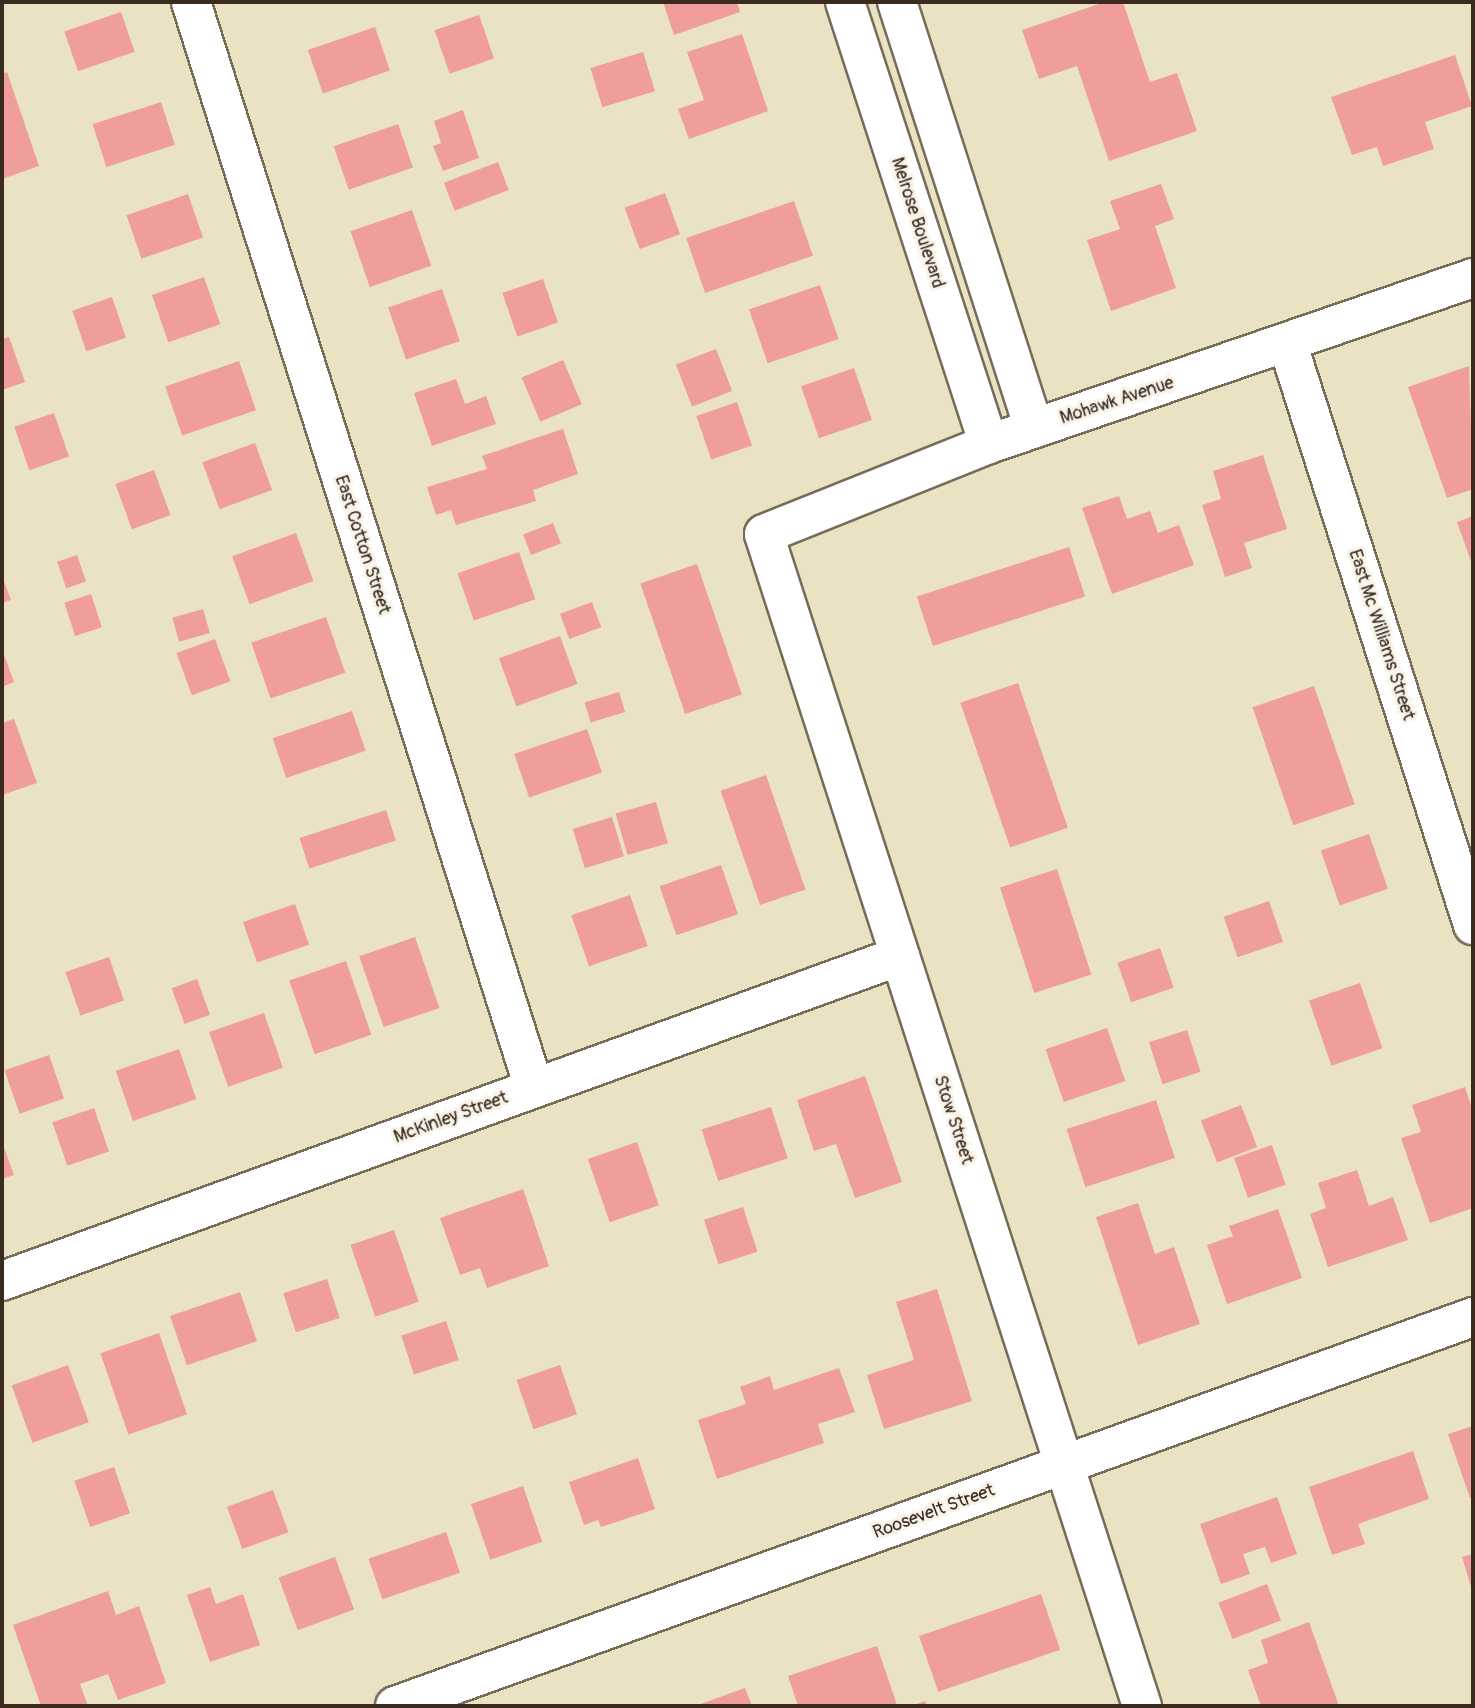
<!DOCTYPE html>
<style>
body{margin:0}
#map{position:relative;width:1475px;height:1708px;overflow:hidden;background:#e9e3c3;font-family:Pangolin,sans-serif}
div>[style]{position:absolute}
.building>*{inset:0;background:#ef9e9c;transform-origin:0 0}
.roads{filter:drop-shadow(2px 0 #786b58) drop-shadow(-2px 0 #786b58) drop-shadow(0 2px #786b58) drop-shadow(0 -2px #786b58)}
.street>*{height:38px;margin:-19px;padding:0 19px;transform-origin:19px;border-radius:19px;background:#fff}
span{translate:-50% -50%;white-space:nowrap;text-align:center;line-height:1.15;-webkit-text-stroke:6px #f7f3e8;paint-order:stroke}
.street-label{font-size:18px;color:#3b2a1e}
.frame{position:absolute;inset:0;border:4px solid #3b2a1e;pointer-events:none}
</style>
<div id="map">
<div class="building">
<i style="clip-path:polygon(663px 2px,737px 2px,740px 12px,674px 35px)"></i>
<i style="clip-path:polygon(1105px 2px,1123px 2px,1150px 82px,1177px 73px,1197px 131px,1109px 161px,1077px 66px,1039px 79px,1022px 30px)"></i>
<i style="left:121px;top:12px;width:42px;height:60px;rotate:71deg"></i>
<i style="left:479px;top:15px;width:46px;height:47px;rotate:71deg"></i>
<i style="left:375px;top:27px;width:46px;height:71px;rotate:71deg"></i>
<i style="clip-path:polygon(742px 34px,768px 111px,689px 139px,678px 109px,704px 100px,687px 52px)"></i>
<i style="left:643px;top:52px;width:41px;height:55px;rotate:73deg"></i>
<i style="clip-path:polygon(1455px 55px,1472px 106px,1425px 122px,1434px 149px,1383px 166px,1377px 147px,1352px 155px,1331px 97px)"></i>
<i style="clip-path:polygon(7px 72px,39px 166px,2px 179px,2px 74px)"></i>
<i style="left:161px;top:102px;width:45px;height:72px;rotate:72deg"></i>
<i style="clip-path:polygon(463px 110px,479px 158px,443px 171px,433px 146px,441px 143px,434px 121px)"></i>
<i style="left:398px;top:124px;width:46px;height:68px;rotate:71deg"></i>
<i style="left:498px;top:162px;width:30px;height:58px;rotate:69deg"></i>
<i style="clip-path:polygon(1161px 184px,1174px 219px,1155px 226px,1176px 288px,1111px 311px,1087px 240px,1120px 229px,1110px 201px)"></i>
<i style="left:665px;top:193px;width:44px;height:43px;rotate:70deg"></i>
<i style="left:188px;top:194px;width:46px;height:65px;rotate:71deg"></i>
<i style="left:794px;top:201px;width:58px;height:114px;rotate:71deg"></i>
<i style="left:412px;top:210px;width:59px;height:65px;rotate:71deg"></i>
<i style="left:204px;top:277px;width:50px;height:55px;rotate:71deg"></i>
<i style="left:543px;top:279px;width:46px;height:43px;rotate:71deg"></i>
<i style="left:820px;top:285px;width:57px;height:75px;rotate:71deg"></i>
<i style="left:442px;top:289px;width:55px;height:57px;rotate:71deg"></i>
<i style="left:112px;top:297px;width:43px;height:42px;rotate:71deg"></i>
<i style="clip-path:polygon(9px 337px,25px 382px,2px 390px,2px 339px)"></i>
<i style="left:716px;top:349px;width:45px;height:43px;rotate:69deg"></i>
<i style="left:563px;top:360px;width:48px;height:45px;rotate:67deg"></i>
<i style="left:239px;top:361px;width:52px;height:78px;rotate:71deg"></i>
<i style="clip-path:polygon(1469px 366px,1473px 489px,1447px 498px,1408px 387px)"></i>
<i style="left:854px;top:368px;width:55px;height:56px;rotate:71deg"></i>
<i style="clip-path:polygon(456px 379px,465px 404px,486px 396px,496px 424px,432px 446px,414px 393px)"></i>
<i style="left:737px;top:402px;width:46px;height:43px;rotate:71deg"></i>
<i style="left:54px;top:413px;width:46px;height:42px;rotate:71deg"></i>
<i style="clip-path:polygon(563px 429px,578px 474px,533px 490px,536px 501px,456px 525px,451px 510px,436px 515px,427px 487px,487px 469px,482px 456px)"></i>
<i style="left:255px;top:443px;width:50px;height:56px;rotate:70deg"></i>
<i style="clip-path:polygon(1263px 455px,1287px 529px,1244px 543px,1252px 568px,1225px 577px,1202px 505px,1221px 499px,1213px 471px)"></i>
<i style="left:154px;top:470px;width:48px;height:41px;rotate:70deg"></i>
<i style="clip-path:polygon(1119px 496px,1127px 519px,1150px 511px,1158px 533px,1179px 525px,1194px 565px,1112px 594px,1082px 508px)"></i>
<i style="clip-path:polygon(1473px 516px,1473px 567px,1457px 522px)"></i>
<i style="left:553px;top:523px;width:22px;height:32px;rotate:69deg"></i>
<i style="left:296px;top:533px;width:51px;height:68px;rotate:70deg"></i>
<i style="left:1069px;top:547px;width:52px;height:160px;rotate:72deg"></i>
<i style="left:519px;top:552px;width:50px;height:65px;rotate:71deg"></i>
<i style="left:77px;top:555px;width:28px;height:21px;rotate:71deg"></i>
<i style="left:697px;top:564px;width:138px;height:60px;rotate:71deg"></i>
<i style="clip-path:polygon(2px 576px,11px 600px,2px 603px)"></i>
<i style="left:91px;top:594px;width:35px;height:28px;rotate:72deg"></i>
<i style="left:592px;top:602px;width:27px;height:34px;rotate:70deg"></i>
<i style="left:203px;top:609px;width:25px;height:32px;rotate:74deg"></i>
<i style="left:326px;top:617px;width:59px;height:79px;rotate:71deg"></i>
<i style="left:560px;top:636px;width:51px;height:65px;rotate:70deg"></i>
<i style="left:215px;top:639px;width:45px;height:41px;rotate:70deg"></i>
<i style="clip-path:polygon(2px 649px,14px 682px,2px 687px)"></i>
<i style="left:1018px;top:683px;width:153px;height:61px;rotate:71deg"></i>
<i style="left:1314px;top:686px;width:125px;height:65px;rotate:71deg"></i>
<i style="left:619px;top:692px;width:21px;height:36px;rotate:73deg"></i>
<i style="left:352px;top:711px;width:42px;height:84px;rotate:71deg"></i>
<i style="clip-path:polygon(14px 719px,37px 783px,2px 795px,2px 723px)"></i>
<i style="left:587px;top:729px;width:46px;height:77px;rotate:71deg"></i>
<i style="left:766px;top:775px;width:121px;height:48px;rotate:71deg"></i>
<i style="left:656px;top:802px;width:43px;height:42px;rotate:74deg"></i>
<i style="left:386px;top:810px;width:32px;height:91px;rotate:72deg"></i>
<i style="left:612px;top:817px;width:41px;height:41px;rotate:73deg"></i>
<i style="left:1369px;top:834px;width:58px;height:51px;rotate:71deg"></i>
<i style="left:721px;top:865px;width:52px;height:65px;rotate:71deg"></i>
<i style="left:1057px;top:869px;width:111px;height:60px;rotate:72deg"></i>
<i style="left:630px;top:895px;width:54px;height:62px;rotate:71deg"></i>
<i style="left:1269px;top:901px;width:43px;height:48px;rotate:71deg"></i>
<i style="left:295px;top:904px;width:43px;height:55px;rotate:71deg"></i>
<i style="left:415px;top:937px;width:75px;height:59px;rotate:71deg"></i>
<i style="left:1160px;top:948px;width:42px;height:45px;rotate:71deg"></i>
<i style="left:109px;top:957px;width:46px;height:46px;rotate:71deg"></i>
<i style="left:346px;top:961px;width:78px;height:60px;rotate:71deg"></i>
<i style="left:197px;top:979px;width:38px;height:27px;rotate:70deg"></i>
<i style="left:1360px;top:983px;width:69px;height:54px;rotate:71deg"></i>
<i style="left:264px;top:1013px;width:58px;height:58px;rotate:71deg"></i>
<i style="left:1107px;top:1028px;width:56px;height:65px;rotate:71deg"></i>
<i style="left:1187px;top:1030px;width:44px;height:40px;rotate:72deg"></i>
<i style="left:179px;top:1049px;width:53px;height:67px;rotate:71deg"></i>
<i style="left:49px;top:1055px;width:46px;height:47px;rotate:71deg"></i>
<i style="clip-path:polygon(865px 1076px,902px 1182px,855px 1198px,836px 1144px,814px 1151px,797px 1100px)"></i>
<i style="clip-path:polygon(1465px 1087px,1473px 1112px,1473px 1208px,1430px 1223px,1401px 1138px,1421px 1132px,1412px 1105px)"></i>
<i style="left:1156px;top:1100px;width:61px;height:94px;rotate:72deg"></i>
<i style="left:1241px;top:1105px;width:45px;height:43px;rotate:69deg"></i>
<i style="left:771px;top:1107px;width:54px;height:73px;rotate:72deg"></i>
<i style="left:94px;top:1108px;width:46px;height:44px;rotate:71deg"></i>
<i style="clip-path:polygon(2px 1142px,14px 1175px,2px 1179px)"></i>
<i style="left:637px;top:1142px;width:67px;height:52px;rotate:71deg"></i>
<i style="left:1272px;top:1145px;width:42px;height:40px;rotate:71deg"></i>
<i style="clip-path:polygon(1357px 1170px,1369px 1206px,1393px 1197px,1408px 1240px,1328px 1267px,1310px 1214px,1326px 1208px,1318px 1183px)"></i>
<i style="clip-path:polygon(523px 1189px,549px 1266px,487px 1288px,480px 1268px,460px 1275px,440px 1218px)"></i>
<i style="clip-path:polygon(1138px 1203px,1155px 1254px,1174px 1247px,1200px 1324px,1138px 1345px,1096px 1217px)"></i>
<i style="left:743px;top:1207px;width:47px;height:41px;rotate:72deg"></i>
<i style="clip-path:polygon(1278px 1209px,1302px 1278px,1227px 1304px,1207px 1245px,1233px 1236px,1229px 1226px)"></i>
<i style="left:394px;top:1230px;width:76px;height:46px;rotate:71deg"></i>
<i style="left:327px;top:1279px;width:41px;height:46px;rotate:72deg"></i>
<i style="clip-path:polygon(937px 1289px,972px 1401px,884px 1429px,867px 1375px,914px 1360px,896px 1302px)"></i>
<i style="left:240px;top:1292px;width:52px;height:74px;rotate:71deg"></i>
<i style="left:446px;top:1321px;width:41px;height:47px;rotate:72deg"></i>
<i style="left:159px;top:1333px;width:86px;height:62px;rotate:71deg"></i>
<i style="left:68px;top:1365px;width:61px;height:60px;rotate:70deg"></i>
<i style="left:560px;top:1365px;width:52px;height:46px;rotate:71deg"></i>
<i style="clip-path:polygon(839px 1368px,855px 1412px,818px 1424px,824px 1443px,717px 1479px,698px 1420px,746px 1404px,740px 1387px,770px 1376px,774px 1390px)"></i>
<i style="clip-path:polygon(1473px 1426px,1473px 1497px,1470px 1498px,1448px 1434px)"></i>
<i style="clip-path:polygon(1413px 1451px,1429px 1499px,1358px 1524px,1365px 1544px,1332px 1555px,1309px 1487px)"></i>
<i style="clip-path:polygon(638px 1458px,655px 1509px,601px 1527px,598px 1520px,584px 1525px,569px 1482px)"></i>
<i style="left:114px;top:1467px;width:49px;height:42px;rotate:71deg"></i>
<i style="left:523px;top:1486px;width:59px;height:55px;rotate:71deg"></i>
<i style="left:273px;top:1490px;width:45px;height:49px;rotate:70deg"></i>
<i style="clip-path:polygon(1277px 1497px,1297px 1554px,1271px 1563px,1265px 1547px,1243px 1554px,1250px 1574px,1221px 1584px,1200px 1524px)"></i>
<i style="left:446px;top:1532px;width:43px;height:82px;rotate:71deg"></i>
<i style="clip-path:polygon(1473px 1554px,1473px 1593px,1462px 1557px)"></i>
<i style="left:335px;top:1557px;width:56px;height:60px;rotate:70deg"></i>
<i style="left:1267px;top:1584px;width:39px;height:52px;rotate:69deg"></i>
<i style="clip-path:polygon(210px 1587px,216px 1604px,243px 1594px,260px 1645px,210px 1662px,187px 1595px)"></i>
<i style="clip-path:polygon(108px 1591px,116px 1615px,139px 1606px,166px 1683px,118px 1700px,108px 1674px,80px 1684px,88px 1706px,41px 1706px,13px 1625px)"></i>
<i style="left:1041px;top:1594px;width:59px;height:129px;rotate:71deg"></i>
<i style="clip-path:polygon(1309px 1622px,1339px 1706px,1261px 1706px,1248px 1670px,1268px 1663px,1261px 1640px)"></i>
<i style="clip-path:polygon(877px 1646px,897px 1705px,798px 1706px,788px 1676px)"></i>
<i style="clip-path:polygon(745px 1688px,752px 1706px,695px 1706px)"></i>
<i style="clip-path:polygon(925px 1701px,927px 1706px,911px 1706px)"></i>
</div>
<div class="roads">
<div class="street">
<i style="left:191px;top:2px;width:1139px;rotate:72.47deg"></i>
<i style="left:845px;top:2px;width:465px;rotate:72deg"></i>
<i style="left:897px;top:2px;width:448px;rotate:72.2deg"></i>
<i style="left:1288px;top:345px;width:609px;rotate:72.31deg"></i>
<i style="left:2px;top:1281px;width:955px;rotate:-19.9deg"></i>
<i style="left:395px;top:1706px;width:1146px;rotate:-19.84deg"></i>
<i style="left:1142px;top:1706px;width:1231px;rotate:-107.88deg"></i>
<i style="left:764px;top:534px;width:242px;rotate:-21.8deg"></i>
<i style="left:989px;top:444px;width:512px;rotate:-18.93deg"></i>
</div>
</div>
<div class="street-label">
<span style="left:917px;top:223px;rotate:72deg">Melrose Boulevard</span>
<span style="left:1117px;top:401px;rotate:-18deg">Mohawk Avenue</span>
<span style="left:362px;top:545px;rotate:72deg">East Cotton Street</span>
<span style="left:1381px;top:635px;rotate:72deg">East Mc Williams Street</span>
<span style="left:451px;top:1118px;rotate:-20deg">McKinley Street</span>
<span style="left:953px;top:1120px;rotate:72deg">Stow Street</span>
<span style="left:934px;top:1512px;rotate:-20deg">Roosevelt Street</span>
</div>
<div class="frame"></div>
</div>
